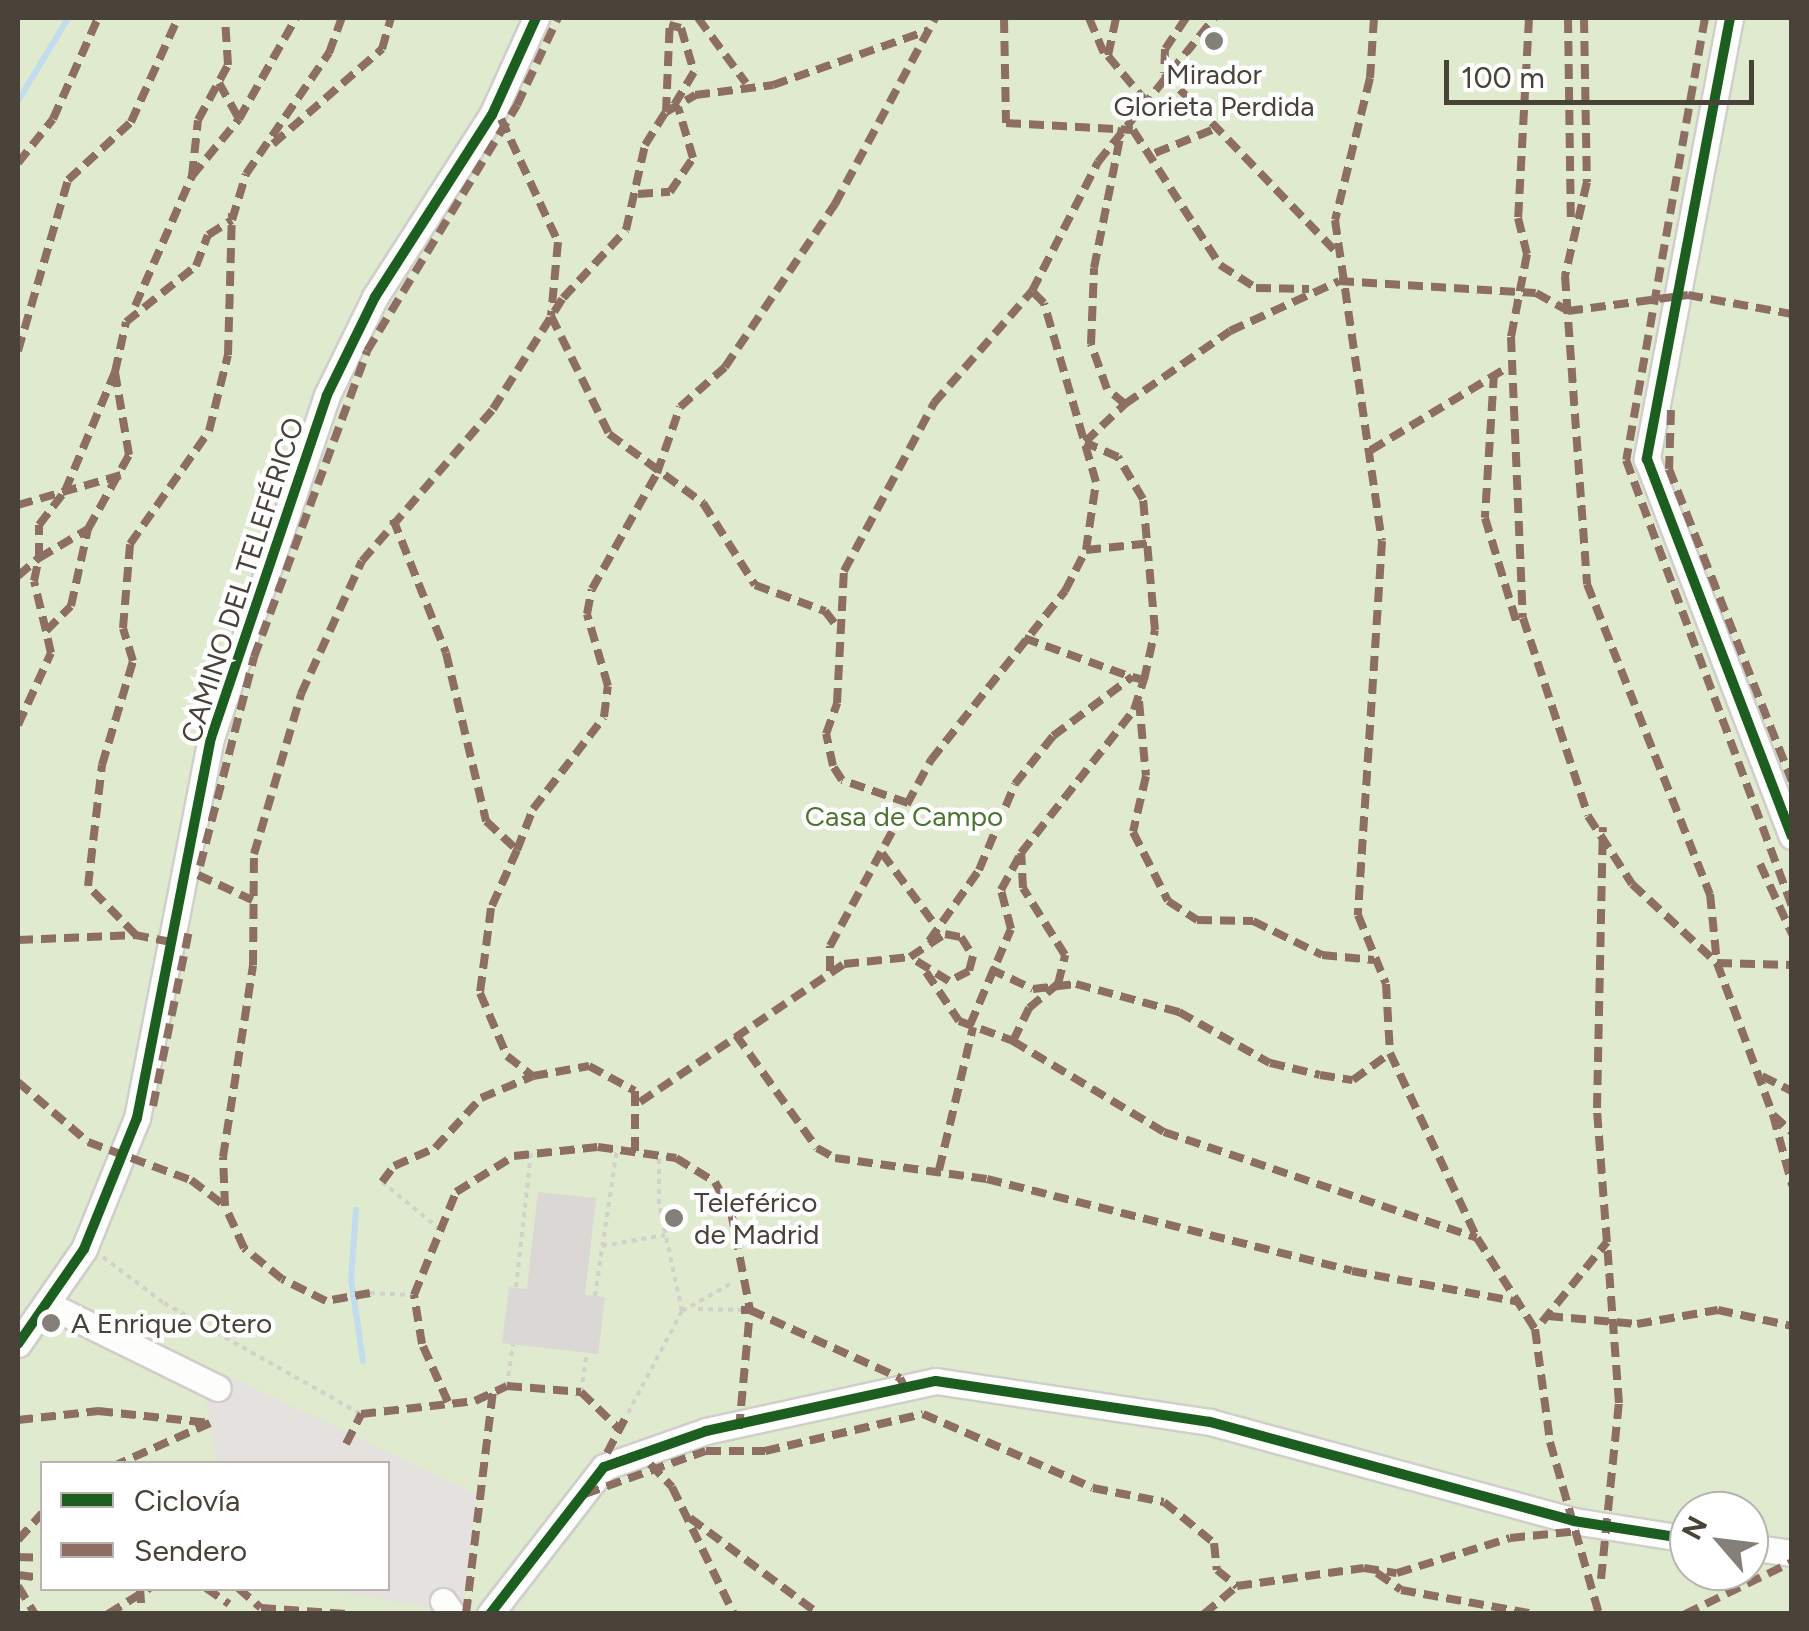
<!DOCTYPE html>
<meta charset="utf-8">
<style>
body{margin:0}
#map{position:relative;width:1809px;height:1631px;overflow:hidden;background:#f2f0ed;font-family:Figtree,sans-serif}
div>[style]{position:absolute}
.green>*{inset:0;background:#e0eacf}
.parking>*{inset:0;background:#e4e1de}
.stream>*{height:6px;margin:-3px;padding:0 3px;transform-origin:3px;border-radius:3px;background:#c1dcec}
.building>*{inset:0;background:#dad7d4}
.path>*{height:4px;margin-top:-2px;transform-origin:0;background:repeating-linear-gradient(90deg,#d2d0cb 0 5px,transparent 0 10px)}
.roads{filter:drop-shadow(2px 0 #d0cecb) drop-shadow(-2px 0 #d0cecb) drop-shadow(0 2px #d0cecb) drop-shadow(0 -2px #d0cecb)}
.minor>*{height:25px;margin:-12.5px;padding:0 12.5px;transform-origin:12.5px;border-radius:12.5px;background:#fdfdfc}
.quiet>*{height:8px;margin-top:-4px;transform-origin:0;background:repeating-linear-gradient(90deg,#8d6e63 0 15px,transparent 0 23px)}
.cycleway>*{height:10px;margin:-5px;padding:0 5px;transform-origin:5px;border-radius:5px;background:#1b5e20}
.dots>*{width:28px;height:28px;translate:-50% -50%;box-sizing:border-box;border:5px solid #fff;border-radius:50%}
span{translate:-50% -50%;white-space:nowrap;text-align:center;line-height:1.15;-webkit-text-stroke:9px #fff;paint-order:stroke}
.poi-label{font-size:28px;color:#484239}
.left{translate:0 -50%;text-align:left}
.street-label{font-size:28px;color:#484239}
.park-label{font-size:28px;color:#4c7630}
.frame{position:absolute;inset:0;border:20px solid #484239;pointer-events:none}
.legend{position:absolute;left:40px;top:1461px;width:350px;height:130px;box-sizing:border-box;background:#fff;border:2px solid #b6b3b0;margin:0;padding:12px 18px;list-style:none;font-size:30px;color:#484239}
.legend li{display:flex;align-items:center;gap:20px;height:50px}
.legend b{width:50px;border:2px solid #b6b3b0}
.north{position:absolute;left:1669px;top:1491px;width:100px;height:100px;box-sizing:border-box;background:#fff;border:2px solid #b6b3b0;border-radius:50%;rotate:298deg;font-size:28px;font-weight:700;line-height:40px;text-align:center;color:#484239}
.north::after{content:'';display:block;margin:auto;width:35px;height:45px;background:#847f78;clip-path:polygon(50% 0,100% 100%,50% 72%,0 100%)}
.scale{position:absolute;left:1444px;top:60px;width:310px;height:45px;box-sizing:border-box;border:5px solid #484239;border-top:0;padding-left:12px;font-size:30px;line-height:35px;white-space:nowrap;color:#484239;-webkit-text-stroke:8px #fff;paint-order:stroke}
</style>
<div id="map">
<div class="green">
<i style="clip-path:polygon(evenodd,18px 18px,1791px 18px,1791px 1613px,18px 1613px,18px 18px,42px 1464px,388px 1464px,388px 1588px,42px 1588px,42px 1464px,18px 18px,1689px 1511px,1749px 1511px,1749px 1571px,1689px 1571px,1689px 1511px)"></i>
</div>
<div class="parking">
<i style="clip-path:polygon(225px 1374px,477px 1495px,462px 1613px,326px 1589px,388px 1588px,388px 1464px,217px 1463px,205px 1392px)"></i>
</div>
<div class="stream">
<i style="left:18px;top:101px;width:97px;rotate:-58.9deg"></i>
<i style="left:356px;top:1210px;width:69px;rotate:94.1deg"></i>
<i style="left:351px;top:1279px;width:83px;rotate:81.7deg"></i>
</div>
<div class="building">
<i style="clip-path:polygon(538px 1192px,596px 1198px,585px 1295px,605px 1297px,598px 1354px,502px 1343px,509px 1287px,527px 1289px)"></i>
</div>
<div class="path">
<i style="left:382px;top:1182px;width:71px;rotate:39.3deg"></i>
<i style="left:602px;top:1246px;width:64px;rotate:-9.9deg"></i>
<i style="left:103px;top:1257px;width:76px;rotate:37deg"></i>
<i style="left:164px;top:1303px;width:226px;rotate:29.4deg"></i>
<i style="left:516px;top:1287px;width:135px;rotate:-83.6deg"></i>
<i style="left:370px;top:1293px;width:44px;rotate:2.6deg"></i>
<i style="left:595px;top:1296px;width:150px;rotate:-81.5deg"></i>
<i style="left:698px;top:1309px;width:43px;rotate:1.3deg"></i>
<i style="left:682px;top:1311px;width:55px;rotate:-29.4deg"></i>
<i style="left:507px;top:1386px;width:42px;rotate:-81.9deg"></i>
<i style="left:581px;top:1392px;width:40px;rotate:-81.5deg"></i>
<i style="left:628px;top:1413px;width:115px;rotate:-62.1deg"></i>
<i style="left:682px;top:1311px;width:109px;rotate:-102.1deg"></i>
<i style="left:659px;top:1204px;width:50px;rotate:-90deg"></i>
</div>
<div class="roads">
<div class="minor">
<i style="left:1730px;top:18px;width:449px;rotate:100.7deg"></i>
<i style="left:1647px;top:459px;width:404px;rotate:69deg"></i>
<i style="left:49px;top:1305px;width:188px;rotate:26.2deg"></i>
<i style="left:18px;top:1344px;width:116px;rotate:-55.2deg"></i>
<i style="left:84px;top:1249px;width:141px;rotate:-68deg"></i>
<i style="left:137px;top:1118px;width:387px;rotate:-79deg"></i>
<i style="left:211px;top:738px;width:362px;rotate:-71.3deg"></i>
<i style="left:327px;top:395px;width:109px;rotate:-63.9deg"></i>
<i style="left:375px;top:297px;width:216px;rotate:-57.3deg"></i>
<i style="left:492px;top:115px;width:107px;rotate:-65.6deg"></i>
<i style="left:1749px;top:1547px;width:43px;rotate:7.9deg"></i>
<i style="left:443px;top:1601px;width:16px;rotate:55deg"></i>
<i style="left:490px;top:1614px;width:186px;rotate:-52.2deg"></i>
<i style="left:604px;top:1467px;width:108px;rotate:-19.4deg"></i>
<i style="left:706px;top:1431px;width:235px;rotate:-12.3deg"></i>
<i style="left:936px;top:1381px;width:277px;rotate:8.5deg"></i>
<i style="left:1210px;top:1422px;width:377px;rotate:15.2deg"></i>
<i style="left:1574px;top:1521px;width:116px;rotate:8.9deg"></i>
</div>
</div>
<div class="quiet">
<i style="left:698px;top:18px;width:81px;rotate:53.6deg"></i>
<i style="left:1004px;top:18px;width:105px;rotate:88.9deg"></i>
<i style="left:1006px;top:123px;width:127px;rotate:3.2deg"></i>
<i style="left:1133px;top:130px;width:161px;rotate:57.2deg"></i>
<i style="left:1220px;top:265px;width:43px;rotate:32.6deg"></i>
<i style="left:1256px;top:288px;width:53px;rotate:1.1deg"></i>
<i style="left:1089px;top:18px;width:38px;rotate:67deg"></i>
<i style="left:1116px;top:18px;width:39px;rotate:102deg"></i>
<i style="left:1108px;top:56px;width:56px;rotate:50.1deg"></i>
<i style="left:1186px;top:18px;width:37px;rotate:124deg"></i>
<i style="left:1165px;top:49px;width:24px;rotate:92deg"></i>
<i style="left:1164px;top:73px;width:248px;rotate:46.1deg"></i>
<i style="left:1374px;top:18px;width:60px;rotate:93.8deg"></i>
<i style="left:1370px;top:78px;width:146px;rotate:103.8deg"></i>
<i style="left:1335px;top:220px;width:324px;rotate:81.7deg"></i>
<i style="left:1382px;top:541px;width:375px;rotate:93.7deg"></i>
<i style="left:1358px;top:915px;width:74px;rotate:67.9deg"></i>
<i style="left:1386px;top:984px;width:69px;rotate:86.7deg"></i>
<i style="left:1390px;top:1053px;width:204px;rotate:64.8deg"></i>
<i style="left:1477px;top:1238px;width:108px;rotate:57.5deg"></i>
<i style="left:1535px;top:1329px;width:114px;rotate:82.4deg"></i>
<i style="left:1550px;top:1442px;width:179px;rotate:74.1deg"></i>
<i style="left:1529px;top:18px;width:200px;rotate:93.1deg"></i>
<i style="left:1518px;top:218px;width:37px;rotate:76deg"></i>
<i style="left:1527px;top:254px;width:85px;rotate:100.9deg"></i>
<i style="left:1511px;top:337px;width:281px;rotate:87.6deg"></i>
<i style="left:1523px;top:618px;width:208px;rotate:71.8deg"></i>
<i style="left:1588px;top:816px;width:81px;rotate:57.1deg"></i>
<i style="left:1632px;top:884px;width:116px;rotate:42.9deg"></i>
<i style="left:1717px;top:963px;width:162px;rotate:69.8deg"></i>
<i style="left:1773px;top:1115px;width:25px;rotate:42deg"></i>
<i style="left:1568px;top:18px;width:206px;rotate:89.2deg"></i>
<i style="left:1584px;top:18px;width:164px;rotate:89deg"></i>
<i style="left:1587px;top:182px;width:97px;rotate:103.2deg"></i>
<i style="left:1565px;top:276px;width:309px;rotate:85.9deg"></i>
<i style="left:1587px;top:584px;width:334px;rotate:68.4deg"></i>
<i style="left:1710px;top:894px;width:69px;rotate:84.2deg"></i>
<i style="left:1705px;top:18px;width:449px;rotate:100.1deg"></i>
<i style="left:1626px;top:460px;width:477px;rotate:69.6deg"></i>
<i style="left:669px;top:25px;width:12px;rotate:14deg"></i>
<i style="left:681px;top:28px;width:46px;rotate:73.5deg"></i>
<i style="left:694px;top:72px;width:41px;rotate:121deg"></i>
<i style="left:219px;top:83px;width:41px;rotate:60.9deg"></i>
<i style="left:666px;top:112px;width:34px;rotate:-30deg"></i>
<i style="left:695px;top:95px;width:79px;rotate:-7.3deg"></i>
<i style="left:773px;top:85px;width:165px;rotate:-19.4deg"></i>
<i style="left:501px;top:119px;width:136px;rotate:65.1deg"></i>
<i style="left:558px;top:242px;width:74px;rotate:95.4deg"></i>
<i style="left:551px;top:316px;width:131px;rotate:63.8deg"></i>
<i style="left:609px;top:434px;width:117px;rotate:36.3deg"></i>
<i style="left:703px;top:503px;width:97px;rotate:57.6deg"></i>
<i style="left:755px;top:585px;width:75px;rotate:20.4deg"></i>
<i style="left:825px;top:611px;width:18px;rotate:52deg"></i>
<i style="left:273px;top:144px;width:145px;rotate:-41.1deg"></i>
<i style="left:382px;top:49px;width:32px;rotate:-74deg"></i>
<i style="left:1155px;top:153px;width:64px;rotate:-22.1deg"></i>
<i style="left:18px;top:163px;width:56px;rotate:-51.5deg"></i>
<i style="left:53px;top:119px;width:111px;rotate:-66deg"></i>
<i style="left:192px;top:176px;width:56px;rotate:-83.9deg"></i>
<i style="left:198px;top:120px;width:63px;rotate:-61.4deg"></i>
<i style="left:228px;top:65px;width:47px;rotate:-93.7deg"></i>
<i style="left:638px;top:194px;width:32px;rotate:-4deg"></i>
<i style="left:670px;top:192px;width:41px;rotate:-55.9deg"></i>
<i style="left:693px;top:158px;width:53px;rotate:-106.4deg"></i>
<i style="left:135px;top:306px;width:142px;rotate:-66.3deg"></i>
<i style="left:192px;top:176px;width:74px;rotate:-50.5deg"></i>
<i style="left:239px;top:119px;width:116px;rotate:-60.6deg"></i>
<i style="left:18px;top:351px;width:178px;rotate:-73.7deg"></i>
<i style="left:68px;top:180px;width:86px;rotate:-42.6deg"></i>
<i style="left:131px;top:122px;width:114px;rotate:-65.7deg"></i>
<i style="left:1494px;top:373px;width:145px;rotate:93.6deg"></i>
<i style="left:1485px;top:518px;width:111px;rotate:73.2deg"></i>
<i style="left:1125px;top:404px;width:128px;rotate:-34.8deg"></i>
<i style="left:1230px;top:331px;width:120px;rotate:-24.6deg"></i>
<i style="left:1339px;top:281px;width:197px;rotate:3.5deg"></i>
<i style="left:1536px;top:293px;width:37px;rotate:29deg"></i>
<i style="left:1568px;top:311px;width:121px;rotate:-7.6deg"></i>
<i style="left:1688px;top:295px;width:106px;rotate:10.4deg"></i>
<i style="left:1671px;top:410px;width:59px;rotate:91.9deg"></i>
<i style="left:1669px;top:469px;width:335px;rotate:68.5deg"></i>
<i style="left:1371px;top:450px;width:154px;rotate:-31.2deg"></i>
<i style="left:18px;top:505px;width:107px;rotate:-16.2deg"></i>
<i style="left:393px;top:519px;width:144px;rotate:68.4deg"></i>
<i style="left:446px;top:653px;width:173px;rotate:76.6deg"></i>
<i style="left:486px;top:821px;width:42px;rotate:43.1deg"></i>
<i style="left:517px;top:850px;width:64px;rotate:114.1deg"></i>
<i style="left:491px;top:908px;width:86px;rotate:97.4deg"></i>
<i style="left:480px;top:993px;width:69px;rotate:66.8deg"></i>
<i style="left:507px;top:1056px;width:33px;rotate:38deg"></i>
<i style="left:533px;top:1076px;width:57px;rotate:-10.1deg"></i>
<i style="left:589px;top:1066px;width:52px;rotate:28.5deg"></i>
<i style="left:635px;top:1091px;width:60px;rotate:90deg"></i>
<i style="left:1086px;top:550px;width:66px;rotate:-6.1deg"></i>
<i style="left:18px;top:576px;width:28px;rotate:-41deg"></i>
<i style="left:39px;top:558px;width:33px;rotate:-90deg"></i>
<i style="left:39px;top:525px;width:43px;rotate:-52.6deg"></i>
<i style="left:65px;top:491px;width:129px;rotate:-67.2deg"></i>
<i style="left:46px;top:631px;width:51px;rotate:-103.5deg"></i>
<i style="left:34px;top:581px;width:24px;rotate:-78deg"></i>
<i style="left:39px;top:558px;width:57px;rotate:-30.6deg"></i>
<i style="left:1024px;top:638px;width:115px;rotate:19.9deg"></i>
<i style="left:1139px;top:701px;width:75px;rotate:84.7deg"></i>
<i style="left:1146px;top:776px;width:57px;rotate:103.1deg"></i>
<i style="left:1133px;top:832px;width:77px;rotate:63.1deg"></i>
<i style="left:1168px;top:901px;width:35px;rotate:33deg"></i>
<i style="left:1197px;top:920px;width:56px;rotate:1deg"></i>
<i style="left:1253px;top:921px;width:77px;rotate:26.2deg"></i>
<i style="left:1322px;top:955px;width:52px;rotate:5.5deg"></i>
<i style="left:18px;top:725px;width:79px;rotate:-65.4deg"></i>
<i style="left:51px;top:653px;width:23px;rotate:-103deg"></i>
<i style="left:46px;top:631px;width:35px;rotate:-45deg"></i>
<i style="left:71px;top:606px;width:79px;rotate:-77.6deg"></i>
<i style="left:88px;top:529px;width:85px;rotate:-61deg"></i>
<i style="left:129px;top:455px;width:84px;rotate:-99.6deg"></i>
<i style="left:115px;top:372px;width:51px;rotate:-77.6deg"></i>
<i style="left:126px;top:322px;width:90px;rotate:-38.7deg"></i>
<i style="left:196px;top:266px;width:33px;rotate:-69deg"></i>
<i style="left:208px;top:235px;width:28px;rotate:-32deg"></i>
<i style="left:232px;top:220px;width:48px;rotate:-73.1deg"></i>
<i style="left:246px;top:174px;width:147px;rotate:-55.6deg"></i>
<i style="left:329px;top:53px;width:37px;rotate:-70deg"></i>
<i style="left:908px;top:803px;width:70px;rotate:-160.8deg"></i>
<i style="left:842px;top:780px;width:17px;rotate:-123deg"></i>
<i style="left:833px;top:766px;width:33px;rotate:-102deg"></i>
<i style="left:826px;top:734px;width:33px;rotate:-70deg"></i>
<i style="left:837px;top:703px;width:132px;rotate:-87deg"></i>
<i style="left:844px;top:571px;width:191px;rotate:-61.8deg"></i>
<i style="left:934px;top:403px;width:149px;rotate:-48.8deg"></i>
<i style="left:517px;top:850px;width:44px;rotate:-68.7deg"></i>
<i style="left:533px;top:809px;width:116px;rotate:-52.3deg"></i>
<i style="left:604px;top:717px;width:31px;rotate:-83deg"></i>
<i style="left:608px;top:686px;width:75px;rotate:-106.3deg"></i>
<i style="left:587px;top:614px;width:25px;rotate:-79deg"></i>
<i style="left:592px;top:589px;width:133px;rotate:-60.7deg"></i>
<i style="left:657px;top:473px;width:70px;rotate:-70.8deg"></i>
<i style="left:680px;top:407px;width:60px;rotate:-41.6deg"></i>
<i style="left:725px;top:367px;width:197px;rotate:-56deg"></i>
<i style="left:835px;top:204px;width:211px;rotate:-61.7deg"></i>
<i style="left:882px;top:853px;width:89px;rotate:53.6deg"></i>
<i style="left:1760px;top:864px;width:77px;rotate:65.4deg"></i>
<i style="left:200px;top:866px;width:216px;rotate:-75.5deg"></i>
<i style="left:254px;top:657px;width:326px;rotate:-69.7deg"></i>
<i style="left:367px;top:351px;width:288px;rotate:-58.6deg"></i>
<i style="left:517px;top:105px;width:96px;rotate:-64.8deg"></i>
<i style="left:198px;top:875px;width:60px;rotate:24.8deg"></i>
<i style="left:18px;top:940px;width:118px;rotate:-2.4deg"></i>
<i style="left:929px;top:941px;width:87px;rotate:-54.8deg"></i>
<i style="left:979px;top:870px;width:93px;rotate:-67.3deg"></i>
<i style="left:1015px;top:784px;width:61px;rotate:-51.6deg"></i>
<i style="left:1053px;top:736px;width:99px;rotate:-36.8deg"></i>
<i style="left:1132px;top:677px;width:12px;rotate:14deg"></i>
<i style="left:171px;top:942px;width:36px;rotate:-169deg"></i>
<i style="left:136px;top:935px;width:69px;rotate:-134.4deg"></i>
<i style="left:88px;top:886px;width:122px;rotate:-83.4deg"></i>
<i style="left:102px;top:765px;width:109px;rotate:-73.4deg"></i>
<i style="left:133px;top:661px;width:34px;rotate:-107deg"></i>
<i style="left:123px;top:628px;width:84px;rotate:-85.2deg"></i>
<i style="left:130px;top:544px;width:138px;rotate:-55deg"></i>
<i style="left:209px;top:431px;width:78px;rotate:-76deg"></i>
<i style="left:228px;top:355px;width:142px;rotate:-88.4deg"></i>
<i style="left:1717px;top:963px;width:75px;rotate:1.5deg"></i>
<i style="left:990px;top:969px;width:47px;rotate:24.9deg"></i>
<i style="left:1033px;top:989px;width:43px;rotate:-6.6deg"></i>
<i style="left:1076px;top:984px;width:107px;rotate:15.2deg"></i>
<i style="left:1179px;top:1012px;width:104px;rotate:29.3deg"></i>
<i style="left:1270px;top:1063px;width:51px;rotate:13.5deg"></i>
<i style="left:1320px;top:1075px;width:33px;rotate:9deg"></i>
<i style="left:1353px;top:1080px;width:46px;rotate:-36.1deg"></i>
<i style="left:830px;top:971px;width:25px;rotate:-90deg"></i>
<i style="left:830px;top:946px;width:212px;rotate:-61.5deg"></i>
<i style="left:931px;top:760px;width:216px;rotate:-51.6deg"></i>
<i style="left:1065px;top:591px;width:46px;rotate:-62.9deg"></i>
<i style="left:1086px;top:550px;width:69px;rotate:-81.6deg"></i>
<i style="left:1096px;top:482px;width:186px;rotate:-106.2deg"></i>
<i style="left:1044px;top:303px;width:17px;rotate:-135deg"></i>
<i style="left:1032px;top:291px;width:145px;rotate:-62.9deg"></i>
<i style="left:1098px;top:162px;width:185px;rotate:-51.1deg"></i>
<i style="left:926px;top:972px;width:59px;rotate:56deg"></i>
<i style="left:959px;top:1021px;width:58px;rotate:20.3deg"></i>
<i style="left:1013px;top:1041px;width:37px;rotate:-64deg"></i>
<i style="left:1029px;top:1008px;width:38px;rotate:-40deg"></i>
<i style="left:1058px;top:984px;width:30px;rotate:-76deg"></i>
<i style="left:1065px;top:955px;width:79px;rotate:-122.1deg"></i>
<i style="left:1023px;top:888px;width:35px;rotate:-93deg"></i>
<i style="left:1021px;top:853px;width:182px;rotate:-51.7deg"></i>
<i style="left:1134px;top:710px;width:32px;rotate:-72deg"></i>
<i style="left:1144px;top:680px;width:51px;rotate:-77.6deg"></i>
<i style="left:1155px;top:630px;width:132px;rotate:-95.2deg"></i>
<i style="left:1143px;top:499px;width:49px;rotate:-120.8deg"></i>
<i style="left:1118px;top:457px;width:36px;rotate:-156deg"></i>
<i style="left:1085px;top:442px;width:55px;rotate:-43.5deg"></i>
<i style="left:1125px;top:404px;width:23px;rotate:-140deg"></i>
<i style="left:1107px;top:389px;width:48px;rotate:-109.6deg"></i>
<i style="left:1091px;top:344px;width:76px;rotate:-87.7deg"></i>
<i style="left:1094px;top:268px;width:143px;rotate:-78.7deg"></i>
<i style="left:970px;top:1025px;width:104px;rotate:-66.9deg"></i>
<i style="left:1011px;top:929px;width:40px;rotate:-104.4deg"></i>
<i style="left:1001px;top:890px;width:42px;rotate:-61.6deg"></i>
<i style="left:736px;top:1035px;width:139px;rotate:54.4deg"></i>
<i style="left:817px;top:1148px;width:21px;rotate:29deg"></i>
<i style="left:835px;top:1158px;width:153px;rotate:7.9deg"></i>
<i style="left:987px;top:1179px;width:376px;rotate:14.1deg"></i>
<i style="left:1352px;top:1271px;width:171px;rotate:10.5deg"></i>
<i style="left:1013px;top:1041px;width:176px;rotate:31.1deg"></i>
<i style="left:1164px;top:1132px;width:330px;rotate:18.7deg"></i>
<i style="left:1762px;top:1076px;width:34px;rotate:27deg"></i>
<i style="left:18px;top:1082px;width:92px;rotate:40.6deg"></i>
<i style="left:88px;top:1142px;width:110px;rotate:20.3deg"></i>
<i style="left:191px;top:1180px;width:43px;rotate:37.4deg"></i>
<i style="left:640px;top:1102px;width:246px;rotate:-34.1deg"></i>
<i style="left:844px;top:964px;width:66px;rotate:-6.1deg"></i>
<i style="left:910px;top:957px;width:42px;rotate:-33.3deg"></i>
<i style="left:945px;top:934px;width:16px;rotate:11deg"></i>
<i style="left:961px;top:937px;width:22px;rotate:58deg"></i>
<i style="left:973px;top:956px;width:16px;rotate:105deg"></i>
<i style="left:969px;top:971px;width:22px;rotate:153deg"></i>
<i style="left:949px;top:981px;width:46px;rotate:-148.4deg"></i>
<i style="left:153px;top:1106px;width:180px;rotate:-78.4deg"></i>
<i style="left:1773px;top:1115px;width:73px;rotate:74.8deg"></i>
<i style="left:939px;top:1170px;width:147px;rotate:-76.6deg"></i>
<i style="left:382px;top:1182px;width:20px;rotate:-53deg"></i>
<i style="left:394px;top:1166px;width:45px;rotate:-23.7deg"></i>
<i style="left:435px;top:1148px;width:68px;rotate:-47.4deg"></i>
<i style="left:481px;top:1098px;width:56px;rotate:-22.9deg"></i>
<i style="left:370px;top:1293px;width:45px;rotate:169.7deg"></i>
<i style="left:326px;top:1301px;width:49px;rotate:-153.4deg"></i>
<i style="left:282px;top:1279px;width:49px;rotate:-140.8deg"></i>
<i style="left:244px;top:1248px;width:46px;rotate:-114.3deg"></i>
<i style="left:225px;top:1206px;width:49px;rotate:-92.3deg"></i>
<i style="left:223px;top:1157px;width:194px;rotate:-81.1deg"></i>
<i style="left:253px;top:965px;width:111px;rotate:-89.5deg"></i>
<i style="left:254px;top:854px;width:167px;rotate:-73.6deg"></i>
<i style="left:301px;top:694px;width:146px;rotate:-65.4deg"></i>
<i style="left:362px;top:561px;width:201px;rotate:-49.2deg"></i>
<i style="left:493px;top:409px;width:131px;rotate:-57.8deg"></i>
<i style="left:563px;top:298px;width:93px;rotate:-47.2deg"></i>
<i style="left:626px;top:230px;width:87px;rotate:-77.4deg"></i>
<i style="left:645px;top:145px;width:39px;rotate:-58deg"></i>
<i style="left:666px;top:112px;width:94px;rotate:-87.6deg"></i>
<i style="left:1548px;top:1316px;width:89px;rotate:5.1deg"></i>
<i style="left:1637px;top:1324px;width:82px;rotate:-9.8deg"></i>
<i style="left:1718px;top:1310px;width:76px;rotate:12.2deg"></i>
<i style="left:1542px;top:1322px;width:103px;rotate:-50.9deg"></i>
<i style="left:448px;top:1402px;width:64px;rotate:-114.1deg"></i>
<i style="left:422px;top:1344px;width:50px;rotate:-99.3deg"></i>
<i style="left:414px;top:1295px;width:111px;rotate:-67.8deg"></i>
<i style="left:456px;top:1192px;width:68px;rotate:-31.8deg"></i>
<i style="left:514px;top:1156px;width:84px;rotate:-6.1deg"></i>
<i style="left:598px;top:1147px;width:79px;rotate:8deg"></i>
<i style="left:676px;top:1158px;width:46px;rotate:31.6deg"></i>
<i style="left:715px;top:1182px;width:34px;rotate:62deg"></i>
<i style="left:731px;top:1212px;width:100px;rotate:79deg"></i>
<i style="left:750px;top:1310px;width:165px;rotate:24.4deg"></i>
<i style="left:900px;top:1378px;width:11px;rotate:63deg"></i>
<i style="left:18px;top:1420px;width:81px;rotate:-6.4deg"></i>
<i style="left:98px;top:1411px;width:113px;rotate:6.1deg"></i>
<i style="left:210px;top:1423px;width:101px;rotate:156deg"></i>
<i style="left:739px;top:1429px;width:120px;rotate:-84.7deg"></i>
<i style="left:750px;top:1310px;width:9px;rotate:180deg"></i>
<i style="left:346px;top:1444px;width:34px;rotate:-63deg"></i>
<i style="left:361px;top:1414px;width:115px;rotate:-6.5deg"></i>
<i style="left:475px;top:1401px;width:35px;rotate:-25deg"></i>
<i style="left:507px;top:1386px;width:74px;rotate:4.6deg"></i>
<i style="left:581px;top:1392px;width:53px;rotate:44.2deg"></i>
<i style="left:607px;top:1453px;width:45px;rotate:-62.3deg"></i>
<i style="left:650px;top:1464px;width:32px;rotate:46deg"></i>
<i style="left:672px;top:1487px;width:141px;rotate:64deg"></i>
<i style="left:585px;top:1494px;width:128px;rotate:-19.6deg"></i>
<i style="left:706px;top:1451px;width:59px"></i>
<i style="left:765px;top:1451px;width:162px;rotate:-13.2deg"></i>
<i style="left:923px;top:1414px;width:185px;rotate:23.5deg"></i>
<i style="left:1093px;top:1488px;width:72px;rotate:11.2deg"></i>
<i style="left:1164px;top:1502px;width:65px;rotate:39.4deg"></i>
<i style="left:1214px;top:1543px;width:27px;rotate:84deg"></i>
<i style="left:1217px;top:1570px;width:26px;rotate:39deg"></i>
<i style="left:1237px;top:1586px;width:128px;rotate:-8.1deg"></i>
<i style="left:1364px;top:1568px;width:33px;rotate:9deg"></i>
<i style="left:1397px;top:1573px;width:118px;rotate:-17.2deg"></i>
<i style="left:1510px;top:1538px;width:69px;rotate:-5.8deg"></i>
<i style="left:690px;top:1518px;width:161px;rotate:36.7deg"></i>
<i style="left:18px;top:1540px;width:36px;rotate:-48deg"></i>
<i style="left:18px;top:1557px;width:24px;rotate:2deg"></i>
<i style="left:1377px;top:1573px;width:29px;rotate:35deg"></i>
<i style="left:1401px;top:1590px;width:135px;rotate:10.2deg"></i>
<i style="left:18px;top:1575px;width:24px;rotate:7deg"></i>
<i style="left:1601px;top:1579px;width:177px;rotate:-84.2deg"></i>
<i style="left:1619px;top:1403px;width:296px;rotate:-94.3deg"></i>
<i style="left:1597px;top:1108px;width:281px;rotate:-88.8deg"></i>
<i style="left:18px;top:1586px;width:33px;rotate:59deg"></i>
<i style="left:140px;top:1588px;width:26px;rotate:86deg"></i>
<i style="left:206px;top:1588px;width:28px;rotate:35deg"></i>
<i style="left:238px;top:1588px;width:30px;rotate:41deg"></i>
<i style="left:261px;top:1608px;width:86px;rotate:4deg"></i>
<i style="left:108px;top:1614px;width:49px;rotate:-31.8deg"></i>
<i style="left:466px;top:1614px;width:224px;rotate:-83.1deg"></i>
<i style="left:1204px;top:1614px;width:43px;rotate:-40.3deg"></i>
<i style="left:1685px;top:1614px;width:119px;rotate:-25.9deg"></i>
</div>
<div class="cycleway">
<i style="left:1730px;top:18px;width:449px;rotate:100.7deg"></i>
<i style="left:1647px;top:459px;width:404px;rotate:69deg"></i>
<i style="left:18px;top:1344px;width:116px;rotate:-55.2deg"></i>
<i style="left:84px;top:1249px;width:141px;rotate:-68deg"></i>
<i style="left:137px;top:1118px;width:387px;rotate:-79deg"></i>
<i style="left:211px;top:738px;width:362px;rotate:-71.3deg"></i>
<i style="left:327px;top:395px;width:109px;rotate:-63.9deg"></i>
<i style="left:375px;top:297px;width:216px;rotate:-57.3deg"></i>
<i style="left:492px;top:115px;width:107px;rotate:-65.6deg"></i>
<i style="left:490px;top:1614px;width:186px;rotate:-52.2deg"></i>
<i style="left:604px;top:1467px;width:108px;rotate:-19.4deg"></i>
<i style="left:706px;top:1431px;width:235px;rotate:-12.3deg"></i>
<i style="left:936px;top:1381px;width:277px;rotate:8.5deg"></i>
<i style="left:1210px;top:1422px;width:377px;rotate:15.2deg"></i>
<i style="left:1574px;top:1521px;width:116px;rotate:8.9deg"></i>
</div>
<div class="dots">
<i style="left:1214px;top:41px;background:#847f78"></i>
<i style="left:674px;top:1218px;background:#847f78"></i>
<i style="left:51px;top:1323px;background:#847f78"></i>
</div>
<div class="poi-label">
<span style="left:1214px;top:90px">Mirador<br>Glorieta Perdida</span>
<span class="left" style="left:694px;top:1218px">Teleférico<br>de Madrid</span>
<span class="left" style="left:71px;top:1323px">A Enrique Otero</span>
</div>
<div class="street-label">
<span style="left:242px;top:580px;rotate:-72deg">CAMINO DEL TELEFÉRICO</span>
</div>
<div class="park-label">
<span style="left:904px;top:816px">Casa de Campo</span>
</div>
<div class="frame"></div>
<ul class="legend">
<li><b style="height:12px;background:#1b5e20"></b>Ciclovía</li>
<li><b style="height:12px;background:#8d6e63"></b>Sendero</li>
</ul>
<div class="north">N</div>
<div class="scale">100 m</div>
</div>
